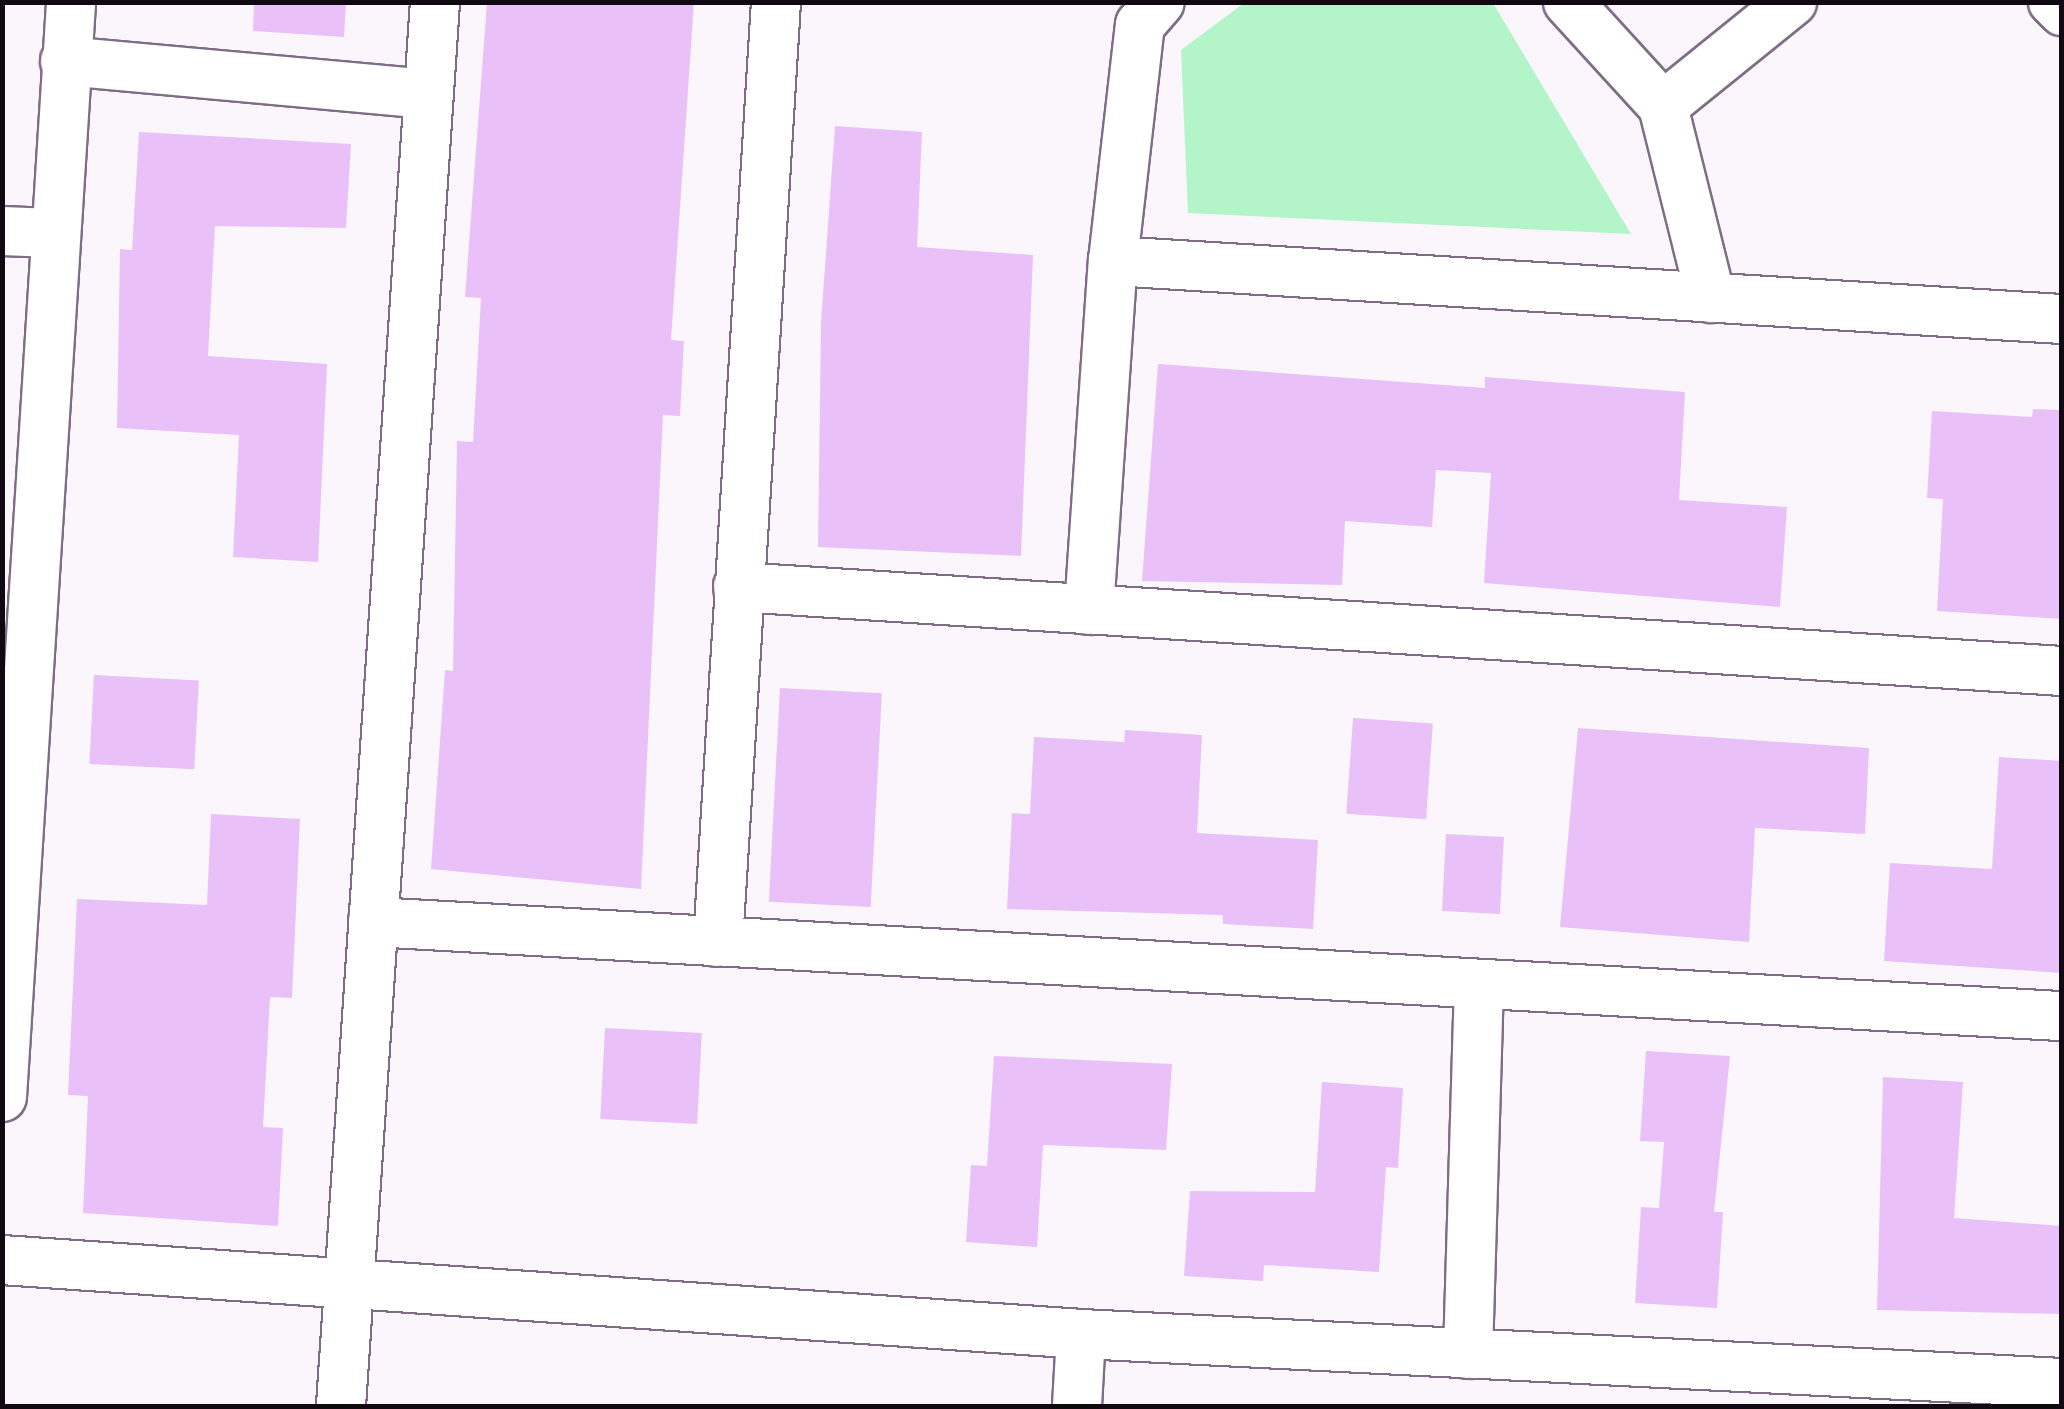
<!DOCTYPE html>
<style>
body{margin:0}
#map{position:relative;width:2064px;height:1409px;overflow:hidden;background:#faf6fc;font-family:Karla,sans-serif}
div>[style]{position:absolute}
.green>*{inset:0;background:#b3f5c9}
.building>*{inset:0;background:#eac0f9;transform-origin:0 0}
.roads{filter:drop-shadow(2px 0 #7f6d85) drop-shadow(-2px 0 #7f6d85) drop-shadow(0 2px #7f6d85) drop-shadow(0 -2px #7f6d85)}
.minor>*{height:48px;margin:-24px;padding:0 24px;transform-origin:24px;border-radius:24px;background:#fff}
span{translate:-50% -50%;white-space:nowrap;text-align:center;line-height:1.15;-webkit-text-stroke:8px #fff;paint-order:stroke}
.frame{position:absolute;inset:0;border:5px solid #100912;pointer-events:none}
</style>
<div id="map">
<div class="green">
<i style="clip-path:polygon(1244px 3px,1493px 3px,1631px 234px,1188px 213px,1181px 50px)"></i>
</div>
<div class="building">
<i style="clip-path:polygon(254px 2px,346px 2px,344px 37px,253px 31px)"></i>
<i style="clip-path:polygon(487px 2px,694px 2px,671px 340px,684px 341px,680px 416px,663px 415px,641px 889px,431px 869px,445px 670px,453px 671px,457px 441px,473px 442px,481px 298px,465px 297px)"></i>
<i style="clip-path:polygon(835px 126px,922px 132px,917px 247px,1033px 255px,1021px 556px,818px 547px,821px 323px)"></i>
<i style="clip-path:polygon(139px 132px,351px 144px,346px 228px,215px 226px,208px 356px,327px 364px,318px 562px,233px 557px,239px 435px,117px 428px,120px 249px,132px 250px)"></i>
<i style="clip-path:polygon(1158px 364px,1485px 388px,1485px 377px,1685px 392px,1679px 500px,1787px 507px,1780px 607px,1484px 583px,1491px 473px,1436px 470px,1432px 527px,1345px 521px,1342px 585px,1142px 581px)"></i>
<i style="clip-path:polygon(2033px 409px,2062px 410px,2062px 619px,1937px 611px,1943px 499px,1927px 498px,1932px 411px,2032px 417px)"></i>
<i style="left:94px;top:675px;width:105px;height:89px;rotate:3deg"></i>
<i style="left:780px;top:688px;width:102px;height:214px;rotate:3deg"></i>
<i style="left:1353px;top:718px;width:80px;height:96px;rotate:4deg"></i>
<i style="clip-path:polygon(1578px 728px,1869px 748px,1865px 834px,1755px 828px,1749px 942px,1560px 927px)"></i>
<i style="clip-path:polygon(1125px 730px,1202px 735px,1197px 833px,1318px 840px,1313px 929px,1223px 924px,1223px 915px,1007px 909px,1012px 813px,1030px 814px,1034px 737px,1124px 742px)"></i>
<i style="clip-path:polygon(1999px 757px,2062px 761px,2062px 973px,1884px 961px,1890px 863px,1992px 869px)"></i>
<i style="clip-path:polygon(211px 814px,300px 819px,292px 998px,270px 997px,263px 1127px,283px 1128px,278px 1226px,83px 1213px,88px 1096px,68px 1095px,77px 899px,207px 905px)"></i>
<i style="left:1446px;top:834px;width:58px;height:77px;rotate:3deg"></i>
<i style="left:605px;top:1028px;width:97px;height:91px;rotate:3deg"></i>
<i style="clip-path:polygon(1646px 1051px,1730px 1056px,1714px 1212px,1723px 1212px,1717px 1308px,1635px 1303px,1641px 1207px,1659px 1208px,1664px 1142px,1640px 1141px)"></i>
<i style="clip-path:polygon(994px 1056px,1172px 1064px,1166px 1150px,1043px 1145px,1037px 1247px,966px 1242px,971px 1165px,987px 1166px)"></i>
<i style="clip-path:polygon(1883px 1077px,1963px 1082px,1954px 1218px,2062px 1226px,2062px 1314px,1877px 1310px)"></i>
<i style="clip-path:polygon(1322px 1082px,1403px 1088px,1398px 1168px,1386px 1167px,1379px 1272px,1264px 1265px,1263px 1281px,1184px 1276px,1190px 1191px,1315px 1192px)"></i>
</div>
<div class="roads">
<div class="minor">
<i style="left:1568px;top:2px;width:141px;rotate:47.6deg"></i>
<i style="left:1663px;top:106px;width:198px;rotate:76deg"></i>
<i style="left:2053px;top:2px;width:13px;rotate:45deg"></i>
<i style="left:65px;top:61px;width:365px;rotate:5.2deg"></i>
<i style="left:1663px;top:106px;width:166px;rotate:-38.9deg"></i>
<i style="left:2px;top:231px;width:51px;rotate:2.2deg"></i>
<i style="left:1113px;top:261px;width:951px;rotate:3.5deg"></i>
<i style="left:738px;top:587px;width:1327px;rotate:3.63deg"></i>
<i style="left:1089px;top:610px;width:350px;rotate:-86.1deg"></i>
<i style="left:1113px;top:261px;width:238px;rotate:-83.5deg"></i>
<i style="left:1140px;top:25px;width:30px;rotate:-49deg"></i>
<i style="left:373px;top:922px;width:1692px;rotate:3.19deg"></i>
<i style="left:718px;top:942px;width:942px;rotate:-86.47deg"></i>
<i style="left:2px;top:1097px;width:1097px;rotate:-86.39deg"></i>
<i style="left:2px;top:1260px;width:1082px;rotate:3.92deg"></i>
<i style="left:1081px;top:1334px;width:982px;rotate:2.86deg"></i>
<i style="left:1468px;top:1354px;width:370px;rotate:-88.3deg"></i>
<i style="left:341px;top:1406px;width:1407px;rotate:-86.17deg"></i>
<i style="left:1077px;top:1406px;width:72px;rotate:-86.8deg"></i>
</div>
</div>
<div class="frame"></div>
</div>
